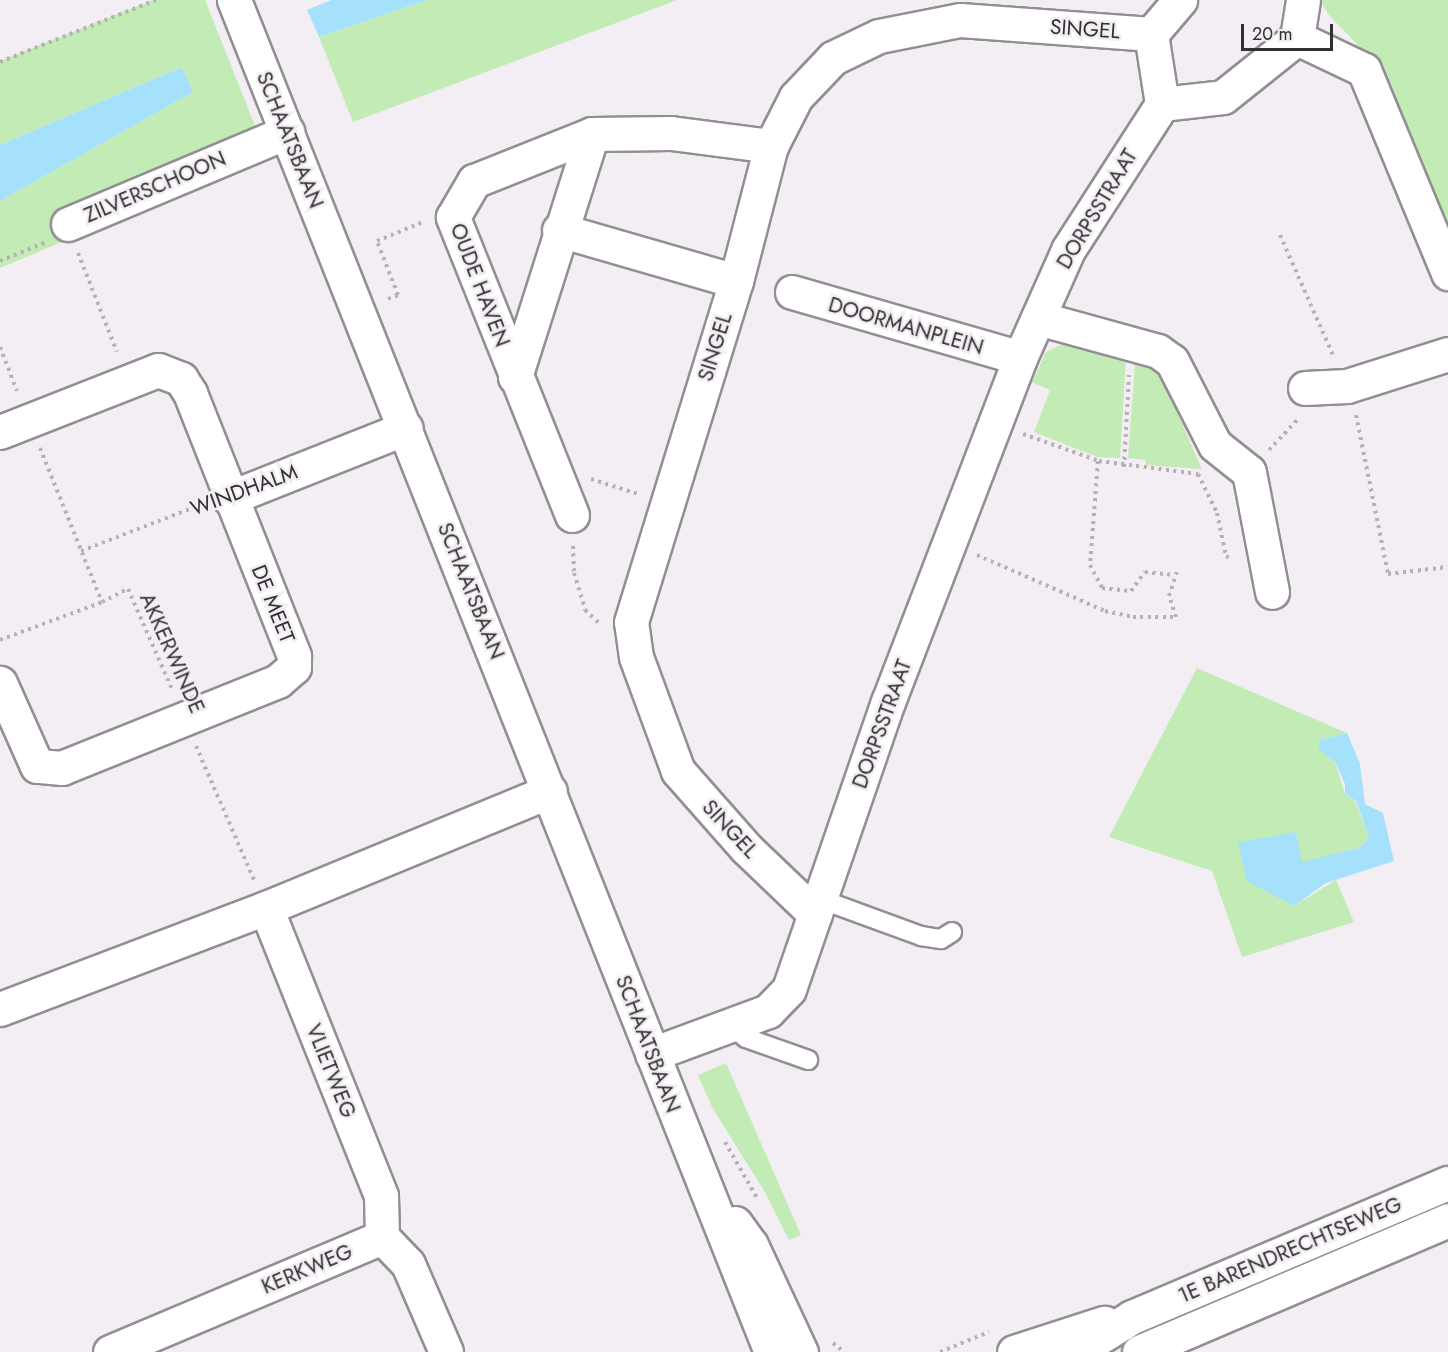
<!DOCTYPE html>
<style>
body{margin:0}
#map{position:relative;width:1448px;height:1352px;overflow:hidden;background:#f3eef3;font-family:Jost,sans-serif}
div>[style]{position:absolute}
.green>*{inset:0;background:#c3ebb6}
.water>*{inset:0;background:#a6e1fc}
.path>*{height:4px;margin-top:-2px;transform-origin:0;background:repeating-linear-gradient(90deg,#b5b1b5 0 3px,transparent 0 7.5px)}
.roads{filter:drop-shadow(2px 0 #938e93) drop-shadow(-2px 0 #938e93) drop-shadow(0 2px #938e93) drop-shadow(0 -2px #938e93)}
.lane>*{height:18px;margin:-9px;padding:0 9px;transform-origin:9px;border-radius:9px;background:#fff}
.street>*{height:33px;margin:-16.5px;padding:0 16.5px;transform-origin:16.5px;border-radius:16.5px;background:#fff}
.secondary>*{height:33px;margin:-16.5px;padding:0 16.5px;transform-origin:16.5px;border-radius:16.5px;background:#fff}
span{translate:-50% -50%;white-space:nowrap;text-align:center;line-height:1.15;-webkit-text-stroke:5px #f3eef3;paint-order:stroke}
.street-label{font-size:21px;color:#323032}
.scale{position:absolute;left:1241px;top:24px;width:92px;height:27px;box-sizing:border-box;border:3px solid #323032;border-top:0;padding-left:8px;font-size:18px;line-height:21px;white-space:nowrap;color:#323032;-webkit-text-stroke:4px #f3eef3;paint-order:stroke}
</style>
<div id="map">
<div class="green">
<i style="clip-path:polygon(153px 0,205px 0,267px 156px,0 268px,0 201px,193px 92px,182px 67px,0 145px,0 61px)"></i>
<i style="clip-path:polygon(427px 0,677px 0,353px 122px,319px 37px)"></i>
<i style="clip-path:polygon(1320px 0,1448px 0,1448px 234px,1380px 81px,1356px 43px,1328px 14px)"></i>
<i style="clip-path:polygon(1062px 344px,1126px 358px,1120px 458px,1097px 457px,1034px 432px,1050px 390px,1032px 382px,1046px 352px)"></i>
<i style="clip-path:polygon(1135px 362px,1155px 366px,1159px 371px,1202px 469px,1146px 465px,1145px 460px,1128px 458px)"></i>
<i style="clip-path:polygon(1197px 668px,1347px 733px,1319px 740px,1335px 762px,1345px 794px,1355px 801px,1369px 838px,1359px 848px,1302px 863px,1296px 833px,1239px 843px,1294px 906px,1336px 880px,1354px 922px,1242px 957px,1212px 871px,1109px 837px)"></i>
<i style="clip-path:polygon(726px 1063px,801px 1235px,789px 1240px,766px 1194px,712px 1107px,698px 1075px)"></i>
</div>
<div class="water">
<i style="clip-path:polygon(331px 0,427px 0,319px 37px,307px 10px)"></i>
<i style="clip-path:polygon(182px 67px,193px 92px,0 201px,0 145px)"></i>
<i style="clip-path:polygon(1347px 733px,1360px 764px,1365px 804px,1383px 813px,1394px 861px,1326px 883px,1294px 906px,1247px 881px,1238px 842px,1296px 832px,1302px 862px,1359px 848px,1369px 838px,1356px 801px,1345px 794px,1345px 784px,1335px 762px,1319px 750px,1319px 740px)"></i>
</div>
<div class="path">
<i style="left:0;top:62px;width:168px;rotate:-21.7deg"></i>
<i style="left:1280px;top:235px;width:131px;rotate:66.2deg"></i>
<i style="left:78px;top:253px;width:106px;rotate:68.5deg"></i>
<i style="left:0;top:261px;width:48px;rotate:-22.2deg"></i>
<i style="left:388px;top:299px;width:11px;rotate:-22deg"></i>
<i style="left:398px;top:295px;width:58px;rotate:-111.3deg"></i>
<i style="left:377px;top:241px;width:50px;rotate:-22.4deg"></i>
<i style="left:0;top:347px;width:47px;rotate:68.9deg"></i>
<i style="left:1356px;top:415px;width:162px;rotate:78.6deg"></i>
<i style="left:1388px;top:574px;width:60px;rotate:-6.7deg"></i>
<i style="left:1023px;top:434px;width:81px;rotate:19.6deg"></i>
<i style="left:1099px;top:461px;width:100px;rotate:7.5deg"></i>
<i style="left:1198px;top:474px;width:43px;rotate:64deg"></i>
<i style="left:1217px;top:513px;width:44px;rotate:78.2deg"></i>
<i style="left:1226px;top:556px;width:7px;rotate:27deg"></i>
<i style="left:40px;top:448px;width:166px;rotate:68.1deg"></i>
<i style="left:102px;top:602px;width:29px;rotate:-27deg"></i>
<i style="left:128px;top:589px;width:109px;rotate:66.3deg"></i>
<i style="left:1269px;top:450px;width:44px;rotate:-46.8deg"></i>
<i style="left:1098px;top:461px;width:104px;rotate:94.4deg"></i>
<i style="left:1090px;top:565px;width:26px;rotate:62deg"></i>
<i style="left:1102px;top:588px;width:29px;rotate:6deg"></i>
<i style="left:1131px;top:591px;width:24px;rotate:-54deg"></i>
<i style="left:1145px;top:572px;width:29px;rotate:6deg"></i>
<i style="left:1124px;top:467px;width:92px;rotate:-86.9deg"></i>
<i style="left:591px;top:479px;width:49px;rotate:17.7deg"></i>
<i style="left:573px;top:546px;width:27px;rotate:88deg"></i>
<i style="left:574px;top:573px;width:39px;rotate:73deg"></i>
<i style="left:585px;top:610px;width:19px;rotate:43deg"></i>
<i style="left:81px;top:551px;width:128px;rotate:-21.1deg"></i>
<i style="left:977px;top:555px;width:140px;rotate:23.6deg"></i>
<i style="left:1105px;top:611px;width:29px;rotate:12deg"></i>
<i style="left:1133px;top:617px;width:43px"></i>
<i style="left:1176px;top:617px;width:22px;rotate:-108deg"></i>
<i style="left:1169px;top:596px;width:25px;rotate:-72deg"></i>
<i style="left:0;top:640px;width:109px;rotate:-20.4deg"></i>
<i style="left:196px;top:746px;width:146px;rotate:66.6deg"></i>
<i style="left:725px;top:1142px;width:64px;rotate:60.3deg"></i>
<i style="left:833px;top:1343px;width:14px;rotate:39deg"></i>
<i style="left:940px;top:1352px;width:53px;rotate:-22.2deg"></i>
</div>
<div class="roads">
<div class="lane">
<i style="left:820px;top:899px;width:108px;rotate:20.1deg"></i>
<i style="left:921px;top:936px;width:20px;rotate:9deg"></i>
<i style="left:941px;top:939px;width:13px;rotate:-32deg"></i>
<i style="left:732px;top:1026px;width:18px;rotate:41deg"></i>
<i style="left:746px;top:1038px;width:66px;rotate:19.5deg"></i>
</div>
<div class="street">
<i style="left:1297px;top:38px;width:74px;rotate:25.5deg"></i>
<i style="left:1364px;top:70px;width:220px;rotate:67.5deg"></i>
<i style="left:1162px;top:104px;width:61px;rotate:-6.5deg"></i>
<i style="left:1223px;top:97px;width:95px;rotate:-38.6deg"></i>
<i style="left:1297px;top:38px;width:38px;rotate:-81deg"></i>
<i style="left:68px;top:224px;width:238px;rotate:-22.8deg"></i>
<i style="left:559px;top:230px;width:184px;rotate:16.1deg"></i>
<i style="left:792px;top:292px;width:237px;rotate:16.1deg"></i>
<i style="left:1038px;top:318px;width:124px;rotate:15.4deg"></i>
<i style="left:1158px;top:351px;width:17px;rotate:36deg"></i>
<i style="left:1172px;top:361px;width:94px;rotate:62.9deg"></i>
<i style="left:1215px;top:445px;width:43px;rotate:38.5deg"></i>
<i style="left:1249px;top:472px;width:122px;rotate:79.1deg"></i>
<i style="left:515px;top:377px;width:255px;rotate:-72.4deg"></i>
<i style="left:1305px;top:388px;width:42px;rotate:-2.7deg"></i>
<i style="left:1347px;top:386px;width:106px;rotate:-17.6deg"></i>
<i style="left:0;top:432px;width:170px;rotate:-21.4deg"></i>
<i style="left:158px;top:370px;width:25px;rotate:21deg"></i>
<i style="left:181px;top:379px;width:17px;rotate:57deg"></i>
<i style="left:190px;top:393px;width:283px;rotate:68.4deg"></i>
<i style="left:294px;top:656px;width:11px;rotate:90deg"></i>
<i style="left:294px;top:667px;width:21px;rotate:139deg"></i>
<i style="left:278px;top:681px;width:233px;rotate:158.1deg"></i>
<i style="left:62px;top:768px;width:25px;rotate:-175deg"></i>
<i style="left:37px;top:766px;width:91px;rotate:-114deg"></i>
<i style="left:229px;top:498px;width:190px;rotate:-21.6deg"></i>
<i style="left:572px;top:515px;width:321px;rotate:-111.8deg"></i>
<i style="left:453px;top:217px;width:42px;rotate:-59.7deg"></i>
<i style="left:474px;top:181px;width:127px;rotate:-21.7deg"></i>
<i style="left:592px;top:134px;width:79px;rotate:-0.7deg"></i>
<i style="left:671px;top:133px;width:101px;rotate:7.4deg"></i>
<i style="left:266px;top:908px;width:310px;rotate:68.2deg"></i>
<i style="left:381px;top:1196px;width:41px;rotate:88.6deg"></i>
<i style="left:815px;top:914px;width:95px;rotate:-136.3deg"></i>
<i style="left:746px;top:848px;width:103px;rotate:-131.4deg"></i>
<i style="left:678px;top:771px;width:121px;rotate:-110.2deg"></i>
<i style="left:636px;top:657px;width:35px;rotate:-98deg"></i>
<i style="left:631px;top:622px;width:357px;rotate:-72.9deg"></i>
<i style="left:736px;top:281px;width:139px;rotate:-75.5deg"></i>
<i style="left:771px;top:146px;width:55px;rotate:-63deg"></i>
<i style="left:796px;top:97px;width:54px;rotate:-46.5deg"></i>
<i style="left:833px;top:58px;width:51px;rotate:-25.6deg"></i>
<i style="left:879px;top:36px;width:83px;rotate:-11.2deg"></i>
<i style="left:960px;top:20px;width:192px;rotate:4.2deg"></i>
<i style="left:0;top:1009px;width:285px;rotate:-20.8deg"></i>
<i style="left:266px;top:908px;width:307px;rotate:-22.4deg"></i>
<i style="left:652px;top:1054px;width:124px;rotate:-20.3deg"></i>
<i style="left:768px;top:1011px;width:30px;rotate:-46deg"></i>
<i style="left:789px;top:989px;width:304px;rotate:-71deg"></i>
<i style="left:888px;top:702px;width:368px;rotate:-69deg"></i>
<i style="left:1020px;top:358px;width:118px;rotate:-66deg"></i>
<i style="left:1068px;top:250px;width:174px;rotate:-57.2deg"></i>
<i style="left:1162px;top:104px;width:71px;rotate:-98.9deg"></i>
<i style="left:1151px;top:34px;width:45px;rotate:-49.5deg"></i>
<i style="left:110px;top:1352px;width:295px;rotate:-22.9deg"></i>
<i style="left:382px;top:1237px;width:37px;rotate:46deg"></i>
<i style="left:408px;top:1264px;width:96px;rotate:66.6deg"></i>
<i style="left:1139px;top:1352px;width:336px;rotate:-23.1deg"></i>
</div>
<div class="secondary">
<i style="left:234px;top:0;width:1455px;rotate:68.34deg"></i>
<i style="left:735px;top:1223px;width:27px;rotate:54deg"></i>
<i style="left:751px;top:1245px;width:118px;rotate:65deg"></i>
<i style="left:1014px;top:1352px;width:95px;rotate:-17.9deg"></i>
<i style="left:1076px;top:1352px;width:66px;rotate:-32deg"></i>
<i style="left:1132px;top:1317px;width:343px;rotate:-23deg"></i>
</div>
</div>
<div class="street-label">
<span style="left:1085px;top:29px;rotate:4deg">SINGEL</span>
<span style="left:290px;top:140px;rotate:68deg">SCHAATSBAAN</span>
<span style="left:155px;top:187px;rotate:-23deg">ZILVERSCHOON</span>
<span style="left:1097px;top:209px;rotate:-59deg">DORPSSTRAAT</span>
<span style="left:480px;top:285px;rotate:69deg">OUDE HAVEN</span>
<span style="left:906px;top:326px;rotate:16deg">DOORMANPLEIN</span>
<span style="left:715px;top:347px;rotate:-73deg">SINGEL</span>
<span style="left:244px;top:490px;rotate:-20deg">WINDHALM</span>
<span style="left:471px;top:591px;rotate:68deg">SCHAATSBAAN</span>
<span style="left:273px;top:604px;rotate:68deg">DE MEET</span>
<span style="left:172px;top:653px;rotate:66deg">AKKERWINDE</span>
<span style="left:882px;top:724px;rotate:-70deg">DORPSSTRAAT</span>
<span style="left:730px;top:829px;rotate:47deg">SINGEL</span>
<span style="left:648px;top:1044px;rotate:69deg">SCHAATSBAAN</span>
<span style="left:331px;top:1071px;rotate:68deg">VLIETWEG</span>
<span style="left:1290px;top:1250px;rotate:-23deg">1E BARENDRECHTSEWEG</span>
<span style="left:307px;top:1269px;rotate:-23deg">KERKWEG</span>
</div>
<div class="scale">20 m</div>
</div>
